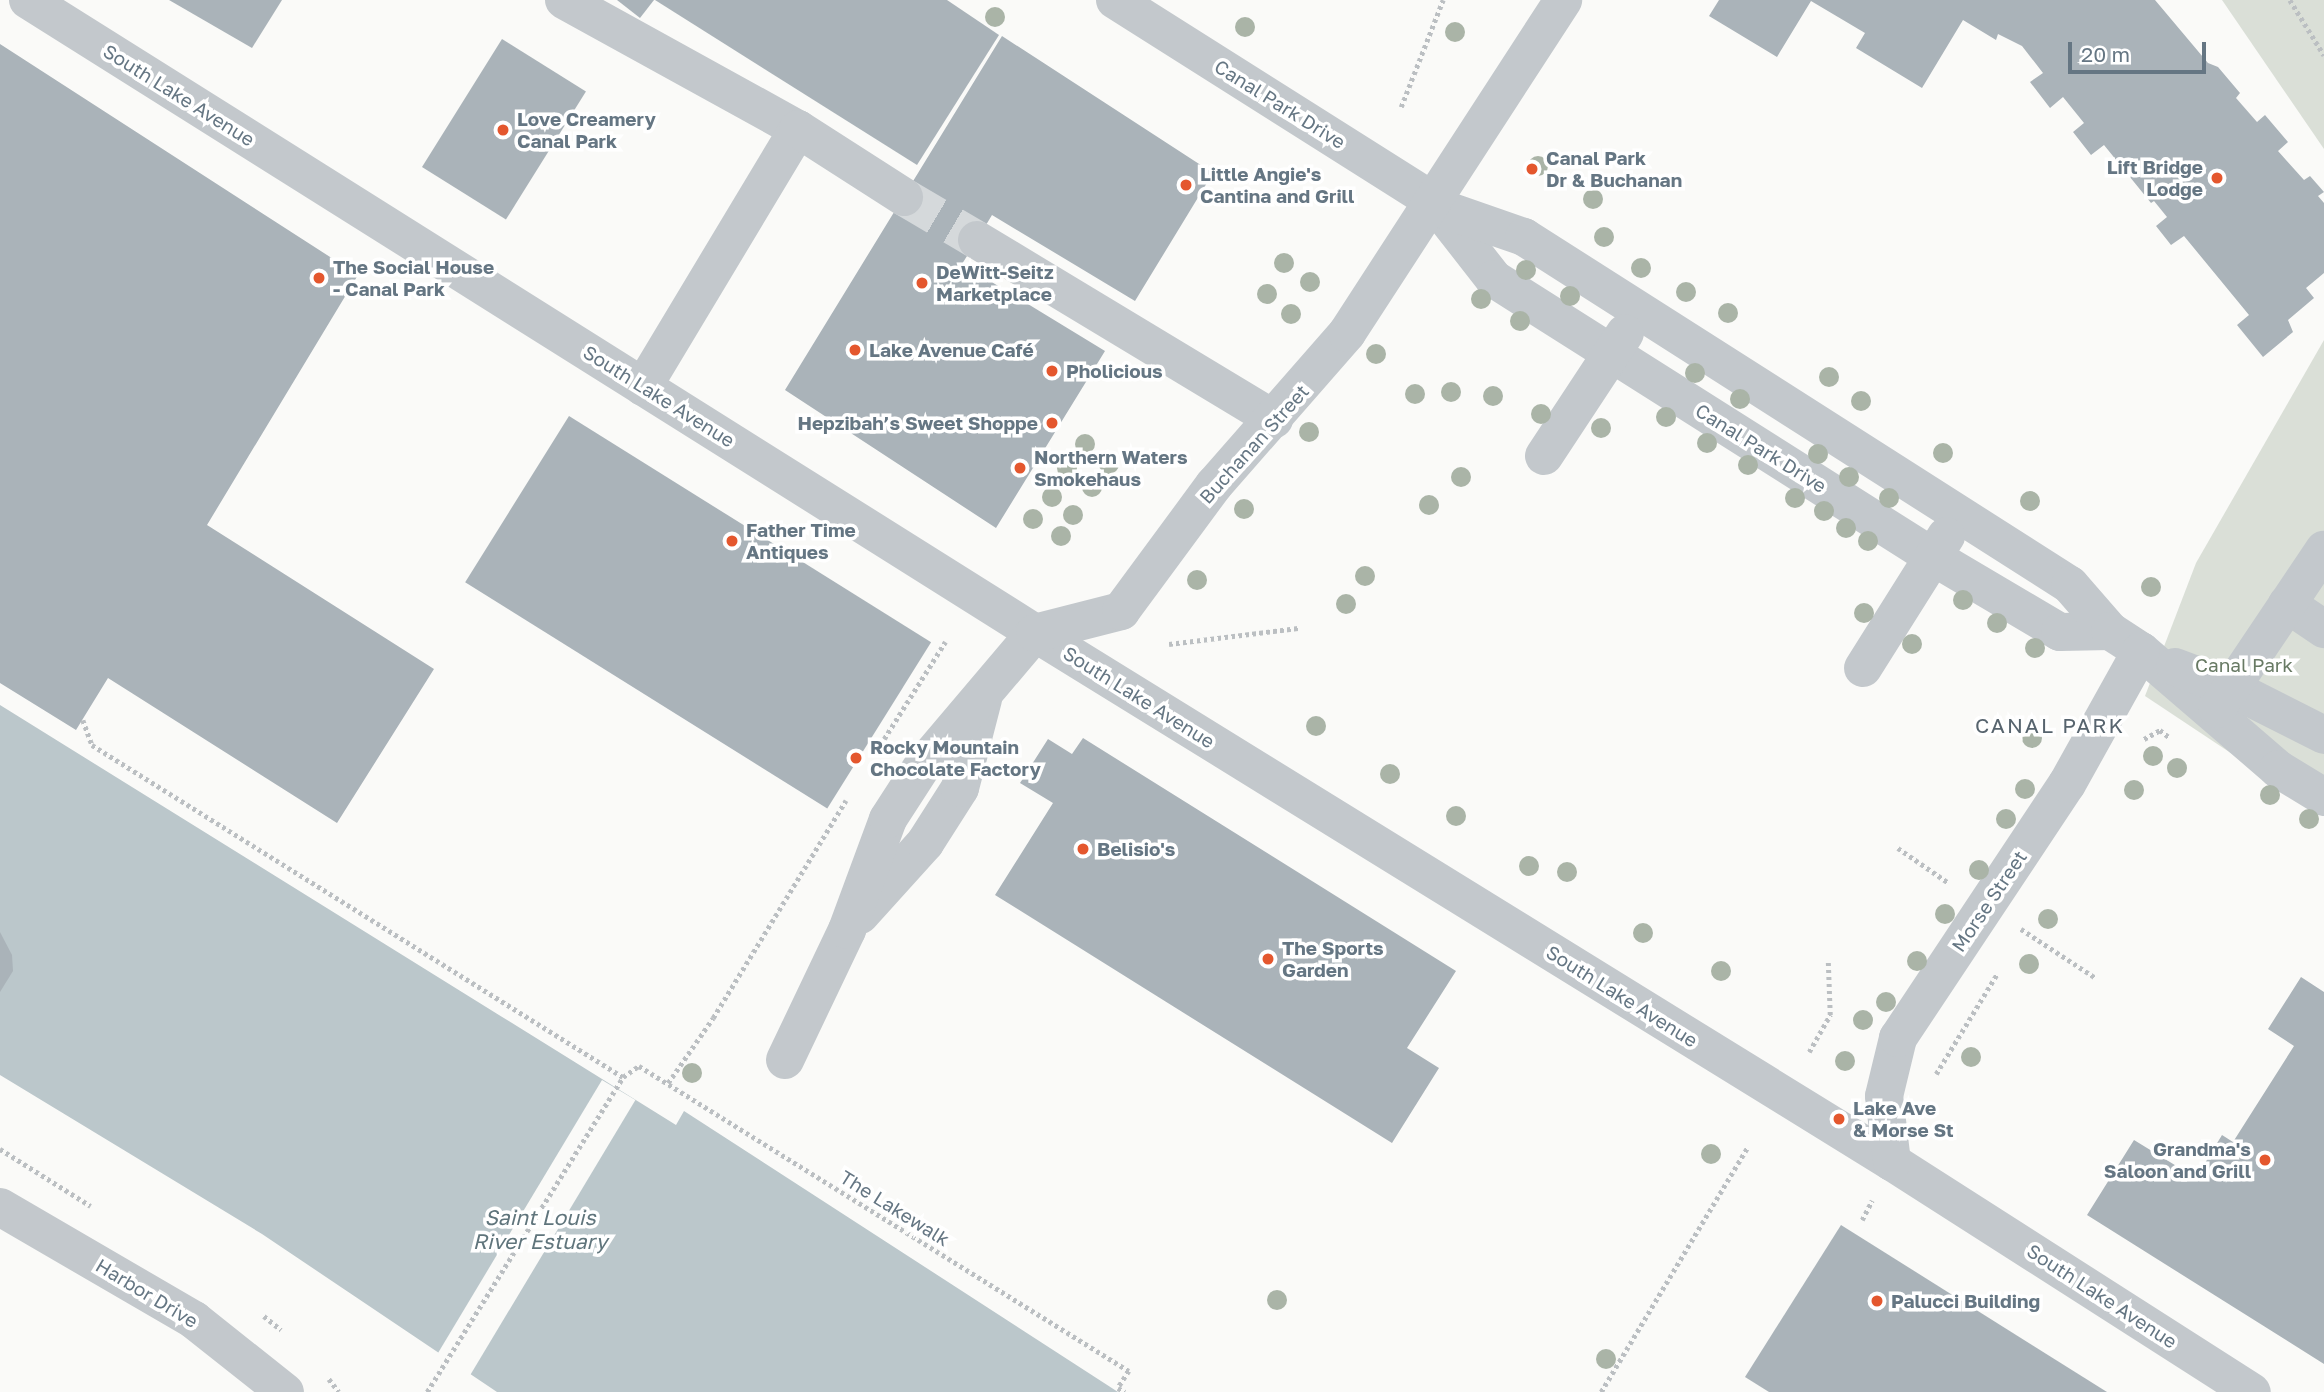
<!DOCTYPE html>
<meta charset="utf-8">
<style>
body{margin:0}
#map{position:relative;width:2324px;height:1392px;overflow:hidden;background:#fafaf8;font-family:"Golos Text",sans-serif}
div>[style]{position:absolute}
.green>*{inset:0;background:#dadfd7}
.water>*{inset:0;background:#bbc7cb}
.pier>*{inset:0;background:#fafaf8;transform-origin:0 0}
.building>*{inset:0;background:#aab3b9;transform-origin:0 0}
.minor-tunnel>*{height:38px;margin-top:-19px;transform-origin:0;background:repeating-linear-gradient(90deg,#d5d9db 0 38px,transparent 0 57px)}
.path>*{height:4.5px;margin-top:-2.25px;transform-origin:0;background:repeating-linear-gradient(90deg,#bbbfc2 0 3.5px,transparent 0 7px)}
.minor>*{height:38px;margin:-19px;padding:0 19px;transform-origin:19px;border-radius:19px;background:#c3c8cc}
.trees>*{width:20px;height:20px;margin:-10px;border-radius:50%;background:#aab4a7}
.dots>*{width:19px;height:19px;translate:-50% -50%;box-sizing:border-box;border:4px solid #fff;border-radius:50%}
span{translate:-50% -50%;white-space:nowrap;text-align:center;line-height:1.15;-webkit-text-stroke:7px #fff;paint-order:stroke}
.street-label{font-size:19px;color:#657683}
.poi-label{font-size:19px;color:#657683;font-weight:700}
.left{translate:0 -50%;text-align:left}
.right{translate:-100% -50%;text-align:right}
.park-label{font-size:19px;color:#687a64}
.neighbourhood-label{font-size:21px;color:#57646e;letter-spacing:2px}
.water-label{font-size:21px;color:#60757c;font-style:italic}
.scale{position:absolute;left:2068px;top:42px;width:138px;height:32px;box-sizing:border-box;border:4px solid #657683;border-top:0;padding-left:9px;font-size:21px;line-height:24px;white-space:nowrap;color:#657683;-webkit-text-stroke:5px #fff;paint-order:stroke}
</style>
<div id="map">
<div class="green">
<i style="clip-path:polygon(2222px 0,2324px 0,2324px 149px)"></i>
<i style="clip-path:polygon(2324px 340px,2324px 815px,2145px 696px,2196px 563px)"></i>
</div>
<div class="water">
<i style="clip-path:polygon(0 705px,676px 1125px,684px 1111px,1118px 1392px,497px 1392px,262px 1234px,0 1075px)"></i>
</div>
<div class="pier">
<i style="left:602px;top:1080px;width:39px;height:321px;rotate:31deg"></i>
</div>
<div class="building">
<i style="clip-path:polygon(169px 0,282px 0,252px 48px)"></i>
<i style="clip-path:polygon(617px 0,654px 0,640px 18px)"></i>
<i style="clip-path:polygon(655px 0,947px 0,999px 35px,917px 165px)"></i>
<i style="clip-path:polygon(1719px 0,2155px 0,2208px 63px,2218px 67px,2240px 93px,2236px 98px,2257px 122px,2265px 115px,2288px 142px,2278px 151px,2304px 180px,2310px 176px,2324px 192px,2318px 196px,2324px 203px,2324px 273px,2306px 288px,2314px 298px,2288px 320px,2293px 332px,2263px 357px,2237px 325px,2249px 315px,2184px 236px,2171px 245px,2156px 226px,2167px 217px,2154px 201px,2151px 203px,2104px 145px,2091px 155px,2073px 132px,2084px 123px,2063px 97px,2050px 108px,2030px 82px,2043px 73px,2022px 46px,1998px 34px,1996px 40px,1963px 20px,1922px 88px,1856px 48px,1865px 33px,1811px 1px,1777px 57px,1709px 16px)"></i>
<i style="clip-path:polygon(1002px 36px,1213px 173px,1135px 301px,992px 215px,977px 240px,962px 264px,1105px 351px,996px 528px,785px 390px)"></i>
<i style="left:502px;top:39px;width:99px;height:151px;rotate:32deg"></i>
<i style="clip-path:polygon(0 44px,358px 275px,207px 525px,434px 669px,337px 823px,108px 678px,76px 730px,0 683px)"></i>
<i style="left:569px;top:416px;width:427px;height:196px;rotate:32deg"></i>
<i style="clip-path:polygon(1083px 738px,1456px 971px,1407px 1048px,1439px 1068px,1392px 1143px,995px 895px,1053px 803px,1020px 783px,1048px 739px,1072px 754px)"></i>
<i style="clip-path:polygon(0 932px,12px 955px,13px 971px,0 992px)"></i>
<i style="clip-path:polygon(2301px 977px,2324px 992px,2324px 1364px,2087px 1215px,2134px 1140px,2196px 1178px,2222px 1135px,2233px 1142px,2294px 1046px,2268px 1029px)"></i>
<i style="clip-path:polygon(1841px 1225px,2107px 1392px,1769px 1392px,1745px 1377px)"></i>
</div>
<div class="minor-tunnel">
<i style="left:904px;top:197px;width:85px;rotate:30.5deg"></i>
</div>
<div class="path">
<i style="left:2290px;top:0;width:65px;rotate:58.3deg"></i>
<i style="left:1401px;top:107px;width:115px;rotate:-68.6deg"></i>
<i style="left:1169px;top:644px;width:130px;rotate:-7.1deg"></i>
<i style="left:83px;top:720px;width:27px;rotate:70deg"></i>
<i style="left:92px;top:745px;width:626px;rotate:32.02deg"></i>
<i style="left:884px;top:739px;width:115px;rotate:-57.8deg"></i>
<i style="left:2144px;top:739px;width:18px;rotate:-29deg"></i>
<i style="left:2160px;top:730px;width:11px;rotate:38deg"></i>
<i style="left:1898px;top:848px;width:62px;rotate:34.5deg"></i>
<i style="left:2021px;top:929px;width:90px;rotate:33.2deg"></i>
<i style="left:1809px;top:1052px;width:43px;rotate:-60.4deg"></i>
<i style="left:1830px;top:1015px;width:55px;rotate:-92.1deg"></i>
<i style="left:1936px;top:1074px;width:117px;rotate:-58.6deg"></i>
<i style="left:668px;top:1083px;width:79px;rotate:-55.3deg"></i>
<i style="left:713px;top:1018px;width:255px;rotate:-58.6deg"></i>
<i style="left:0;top:1149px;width:107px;rotate:32.1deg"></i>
<i style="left:1862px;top:1220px;width:22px;rotate:-63deg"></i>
<i style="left:264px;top:1316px;width:22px;rotate:39deg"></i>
<i style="left:329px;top:1379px;width:16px;rotate:52deg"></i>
<i style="left:427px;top:1392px;width:371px;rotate:-58.1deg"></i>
<i style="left:623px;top:1077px;width:19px;rotate:-35deg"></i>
<i style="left:639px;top:1066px;width:577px;rotate:31.9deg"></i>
<i style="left:1129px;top:1371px;width:20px;rotate:123deg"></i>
<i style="left:1118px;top:1388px;width:8px;rotate:30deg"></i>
<i style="left:1601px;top:1392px;width:284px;rotate:-59.1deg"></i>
</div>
<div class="minor">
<i style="left:28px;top:0;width:1189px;rotate:32.15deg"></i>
<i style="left:1035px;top:633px;width:1007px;rotate:31.69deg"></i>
<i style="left:1892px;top:1162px;width:427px;rotate:32.6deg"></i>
<i style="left:564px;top:0;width:267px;rotate:28.9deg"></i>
<i style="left:798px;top:129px;width:301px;rotate:121deg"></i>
<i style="left:1115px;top:0;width:376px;rotate:32.3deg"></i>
<i style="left:1433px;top:201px;width:99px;rotate:52deg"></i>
<i style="left:1494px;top:279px;width:520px;rotate:32.34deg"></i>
<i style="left:1933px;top:557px;width:147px;rotate:30.6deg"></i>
<i style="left:2060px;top:632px;width:50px;rotate:-1.1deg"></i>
<i style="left:798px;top:129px;width:126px;rotate:32.7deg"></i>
<i style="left:1443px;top:209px;width:86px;rotate:19.1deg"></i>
<i style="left:1524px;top:237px;width:647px;rotate:32.51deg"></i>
<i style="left:2070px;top:585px;width:61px;rotate:49deg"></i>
<i style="left:2110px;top:631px;width:37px;rotate:33deg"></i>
<i style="left:2141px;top:651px;width:181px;rotate:40.7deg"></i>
<i style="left:2278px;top:769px;width:54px;rotate:31.3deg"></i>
<i style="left:977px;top:240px;width:347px;rotate:31.1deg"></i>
<i style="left:1544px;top:456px;width:147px;rotate:-56.6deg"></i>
<i style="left:2287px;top:604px;width:45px;rotate:34deg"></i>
<i style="left:2175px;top:667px;width:60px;rotate:20.6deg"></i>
<i style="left:2231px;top:688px;width:104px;rotate:26.8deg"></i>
<i style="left:1863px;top:668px;width:156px;rotate:-57.8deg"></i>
<i style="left:2217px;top:709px;width:192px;rotate:-56.1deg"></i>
<i style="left:860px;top:915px;width:97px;rotate:-47.9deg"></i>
<i style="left:925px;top:843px;width:65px;rotate:-57.5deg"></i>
<i style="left:960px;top:788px;width:92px;rotate:-75.5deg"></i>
<i style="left:785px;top:1060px;width:144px;rotate:-64.5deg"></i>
<i style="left:847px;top:930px;width:118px;rotate:-69.7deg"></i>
<i style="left:888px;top:819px;width:64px;rotate:-57.1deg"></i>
<i style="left:923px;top:765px;width:173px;rotate:-49.7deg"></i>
<i style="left:1035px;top:633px;width:89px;rotate:-14.3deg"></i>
<i style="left:1121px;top:611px;width:157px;rotate:-53.6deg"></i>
<i style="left:1214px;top:485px;width:202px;rotate:-48.8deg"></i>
<i style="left:1347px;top:333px;width:397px;rotate:-57deg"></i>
<i style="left:1892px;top:1162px;width:66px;rotate:-96.9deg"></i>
<i style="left:1884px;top:1096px;width:60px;rotate:-76.4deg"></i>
<i style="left:1898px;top:1038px;width:305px;rotate:-56.4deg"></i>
<i style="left:2067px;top:784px;width:152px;rotate:-60.9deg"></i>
<i style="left:0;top:1207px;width:225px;rotate:30.2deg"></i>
<i style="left:194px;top:1320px;width:116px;rotate:38.4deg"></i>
</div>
<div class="trees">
<i style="left:995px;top:17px"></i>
<i style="left:1245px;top:27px"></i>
<i style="left:1455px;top:32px"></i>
<i style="left:1538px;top:166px"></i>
<i style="left:1593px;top:199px"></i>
<i style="left:1604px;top:237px"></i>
<i style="left:1284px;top:263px"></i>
<i style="left:1641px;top:268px"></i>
<i style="left:1526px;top:270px"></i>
<i style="left:1310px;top:282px"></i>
<i style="left:1686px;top:292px"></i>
<i style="left:1267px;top:294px"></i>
<i style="left:1570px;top:296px"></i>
<i style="left:1481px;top:299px"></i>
<i style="left:1728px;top:313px"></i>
<i style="left:1291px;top:314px"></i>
<i style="left:1520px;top:321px"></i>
<i style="left:1376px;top:354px"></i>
<i style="left:1695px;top:373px"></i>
<i style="left:1829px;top:377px"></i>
<i style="left:1451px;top:392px"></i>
<i style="left:1415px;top:394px"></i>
<i style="left:1493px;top:396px"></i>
<i style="left:1740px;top:399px"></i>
<i style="left:1861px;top:401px"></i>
<i style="left:1541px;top:414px"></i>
<i style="left:1666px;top:417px"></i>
<i style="left:1601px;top:428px"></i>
<i style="left:1309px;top:432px"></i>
<i style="left:1707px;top:443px"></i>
<i style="left:1085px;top:444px"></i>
<i style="left:1943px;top:453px"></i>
<i style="left:1818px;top:454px"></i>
<i style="left:1109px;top:464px"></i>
<i style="left:1748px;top:465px"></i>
<i style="left:1067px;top:468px"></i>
<i style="left:1461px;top:477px"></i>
<i style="left:1849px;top:477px"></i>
<i style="left:1092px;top:487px"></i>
<i style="left:1052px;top:497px"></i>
<i style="left:1795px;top:498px"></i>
<i style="left:1889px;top:498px"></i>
<i style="left:2030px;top:501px"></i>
<i style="left:1429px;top:505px"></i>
<i style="left:1244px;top:509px"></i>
<i style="left:1824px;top:511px"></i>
<i style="left:1073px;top:515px"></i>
<i style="left:1033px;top:519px"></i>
<i style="left:1846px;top:528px"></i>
<i style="left:1061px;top:536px"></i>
<i style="left:1868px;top:541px"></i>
<i style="left:1365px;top:576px"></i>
<i style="left:1197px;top:580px"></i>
<i style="left:2151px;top:587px"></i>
<i style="left:1963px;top:600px"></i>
<i style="left:1346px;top:604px"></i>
<i style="left:1864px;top:613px"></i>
<i style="left:1997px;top:623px"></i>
<i style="left:1912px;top:644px"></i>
<i style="left:2035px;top:648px"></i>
<i style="left:1316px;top:726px"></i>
<i style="left:2032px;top:738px"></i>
<i style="left:2153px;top:756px"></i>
<i style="left:2177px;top:768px"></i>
<i style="left:1390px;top:774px"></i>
<i style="left:2025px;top:789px"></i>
<i style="left:2134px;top:790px"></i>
<i style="left:2270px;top:795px"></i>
<i style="left:1456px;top:816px"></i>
<i style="left:2006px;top:819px"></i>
<i style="left:2309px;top:819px"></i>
<i style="left:1529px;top:866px"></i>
<i style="left:1979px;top:870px"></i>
<i style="left:1567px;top:872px"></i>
<i style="left:1945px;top:914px"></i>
<i style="left:2048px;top:919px"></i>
<i style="left:1643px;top:933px"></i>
<i style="left:1917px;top:961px"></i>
<i style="left:2029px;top:964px"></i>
<i style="left:1721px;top:971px"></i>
<i style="left:1886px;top:1002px"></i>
<i style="left:1863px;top:1020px"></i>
<i style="left:1971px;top:1057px"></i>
<i style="left:1845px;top:1061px"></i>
<i style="left:692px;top:1073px"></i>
<i style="left:1711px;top:1154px"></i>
<i style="left:1277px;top:1300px"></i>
<i style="left:1606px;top:1359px"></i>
</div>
<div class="dots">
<i style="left:503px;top:130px;background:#e4572e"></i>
<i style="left:1532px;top:169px;background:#e4572e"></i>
<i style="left:2217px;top:178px;background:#e4572e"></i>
<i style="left:1186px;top:185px;background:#e4572e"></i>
<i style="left:319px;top:278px;background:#e4572e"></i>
<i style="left:922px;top:283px;background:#e4572e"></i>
<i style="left:855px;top:350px;background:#e4572e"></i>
<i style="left:1052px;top:371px;background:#e4572e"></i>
<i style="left:1052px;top:423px;background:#e4572e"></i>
<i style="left:1020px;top:468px;background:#e4572e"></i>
<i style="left:732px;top:541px;background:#e4572e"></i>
<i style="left:856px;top:758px;background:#e4572e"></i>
<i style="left:1083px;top:849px;background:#e4572e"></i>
<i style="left:1268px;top:959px;background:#e4572e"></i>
<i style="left:1839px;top:1119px;background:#e4572e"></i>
<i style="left:2265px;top:1160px;background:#e4572e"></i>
<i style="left:1877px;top:1301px;background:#e4572e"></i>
</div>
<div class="street-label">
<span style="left:179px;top:95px;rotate:32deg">South Lake Avenue</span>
<span style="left:1280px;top:104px;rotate:32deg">Canal Park Drive</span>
<span style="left:659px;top:396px;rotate:32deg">South Lake Avenue</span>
<span style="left:1254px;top:444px;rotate:-48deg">Buchanan Street</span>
<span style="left:1761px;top:448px;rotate:32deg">Canal Park Drive</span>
<span style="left:1139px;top:697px;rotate:32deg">South Lake Avenue</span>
<span style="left:1989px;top:901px;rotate:-56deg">Morse Street</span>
<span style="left:1622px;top:996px;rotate:32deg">South Lake Avenue</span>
<span style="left:895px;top:1208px;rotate:32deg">The Lakewalk</span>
<span style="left:147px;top:1293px;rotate:31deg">Harbor Drive</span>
<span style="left:2102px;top:1296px;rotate:33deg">South Lake Avenue</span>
</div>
<div class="poi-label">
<span class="left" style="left:517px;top:130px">Love Creamery<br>Canal Park</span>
<span class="left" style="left:1546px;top:169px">Canal Park<br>Dr &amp; Buchanan</span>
<span class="right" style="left:2203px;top:178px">Lift Bridge<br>Lodge</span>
<span class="left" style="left:1200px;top:185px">Little Angie's<br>Cantina and Grill</span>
<span class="left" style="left:333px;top:278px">The Social House<br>- Canal Park</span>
<span class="left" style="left:936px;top:283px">DeWitt-Seitz<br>Marketplace</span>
<span class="left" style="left:869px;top:350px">Lake Avenue Café</span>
<span class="left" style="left:1066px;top:371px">Pholicious</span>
<span class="right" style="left:1038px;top:423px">Hepzibah’s Sweet Shoppe</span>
<span class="left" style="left:1034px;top:468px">Northern Waters<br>Smokehaus</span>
<span class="left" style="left:746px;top:541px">Father Time<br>Antiques</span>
<span class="left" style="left:870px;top:758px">Rocky Mountain<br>Chocolate Factory</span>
<span class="left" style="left:1097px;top:849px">Belisio's</span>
<span class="left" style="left:1282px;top:959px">The Sports<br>Garden</span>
<span class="left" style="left:1853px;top:1119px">Lake Ave<br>&amp; Morse St</span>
<span class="right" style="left:2251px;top:1160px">Grandma's<br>Saloon and Grill</span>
<span class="left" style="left:1891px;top:1301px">Palucci Building</span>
</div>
<div class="park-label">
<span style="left:2244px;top:665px">Canal Park</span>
</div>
<div class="neighbourhood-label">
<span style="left:2050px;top:725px">CANAL PARK</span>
</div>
<div class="water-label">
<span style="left:540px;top:1229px">Saint Louis<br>River Estuary</span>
</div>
<div class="scale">20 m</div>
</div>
